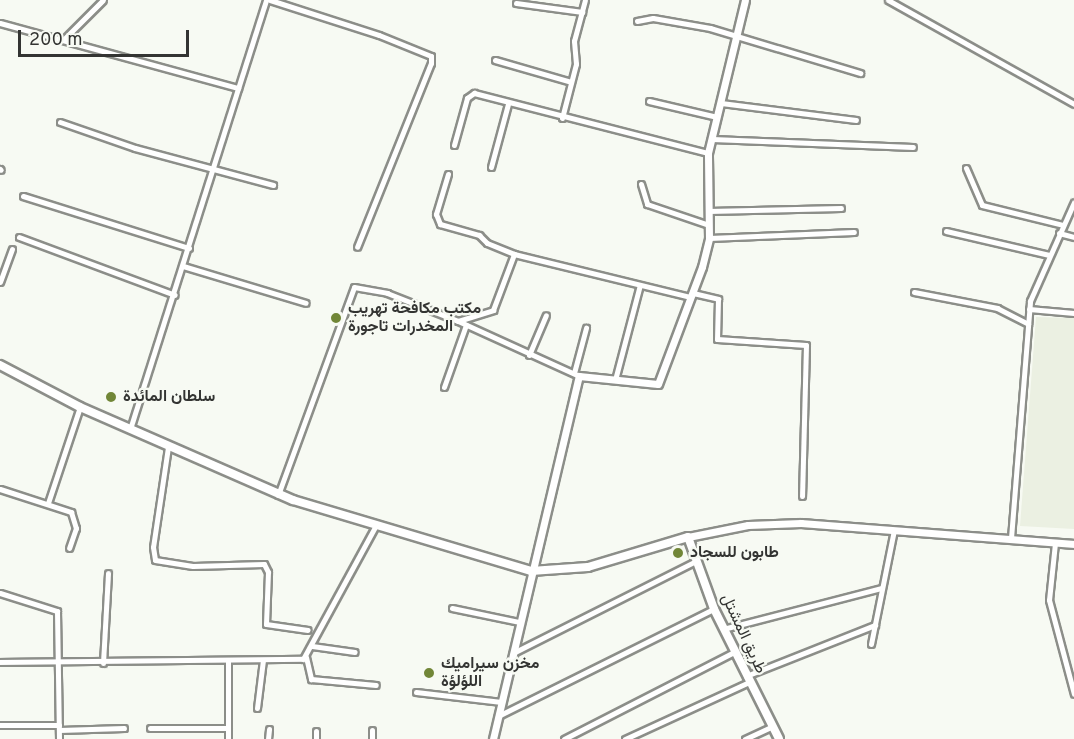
<!DOCTYPE html>
<meta charset="utf-8">
<style>
body{margin:0}
#map{position:relative;width:1074px;height:739px;overflow:hidden;background:#f7faf3;font-family:Overpass,Vazirmatn,sans-serif}
div>[style]{position:absolute}
.built>*{inset:0;background:#ebf0e2}
.roads{filter:drop-shadow(2px 0 #8c8e89) drop-shadow(-2px 0 #8c8e89) drop-shadow(0 2px #8c8e89) drop-shadow(0 -2px #8c8e89)}
.minor>*{height:5px;margin:-2.5px;padding:0 2.5px;transform-origin:2.5px;border-radius:2.5px;background:#fff}
.tertiary>*{height:7px;margin:-3.5px;padding:0 3.5px;transform-origin:3.5px;border-radius:3.5px;background:#fff}
.secondary>*{height:8px;margin:-4px;padding:0 4px;transform-origin:4px;border-radius:4px;background:#fff}
.dots>*{width:16px;height:16px;translate:-50% -50%;box-sizing:border-box;border:3px solid #f7faf3;border-radius:50%}
span{translate:-50% -50%;white-space:nowrap;text-align:center;line-height:1.15;-webkit-text-stroke:4.5px #f7faf3;paint-order:stroke}
.poi-label{font-size:16px;color:#333432;font-weight:700}
.left{translate:0 -50%;text-align:left}
.street-label{font-size:16px;color:#333432}
.scale{position:absolute;left:18px;top:30px;width:171px;height:27px;box-sizing:border-box;border:3px solid #333432;border-top:0;padding-left:8px;font-size:18px;line-height:21px;white-space:nowrap;color:#333432;-webkit-text-stroke:4px #f7faf3;paint-order:stroke}
</style>
<div id="map">
<div class="built">
<i style="clip-path:polygon(1036px 317px,1074px 318px,1074px 529px,1020px 526px)"></i>
</div>
<div class="roads">
<div class="minor">
<i style="left:270px;top:0;width:114px;rotate:17.8deg"></i>
<i style="left:379px;top:35px;width:56px;rotate:22deg"></i>
<i style="left:431px;top:56px;width:7px;rotate:90deg"></i>
<i style="left:431px;top:63px;width:198px;rotate:111.9deg"></i>
<i style="left:888px;top:0;width:213px;rotate:29.2deg"></i>
<i style="left:516px;top:3px;width:67px;rotate:7.8deg"></i>
<i style="left:637px;top:21px;width:16px;rotate:-11deg"></i>
<i style="left:653px;top:18px;width:58px;rotate:10deg"></i>
<i style="left:710px;top:28px;width:157px;rotate:16.7deg"></i>
<i style="left:0;top:23px;width:247px;rotate:15.3deg"></i>
<i style="left:64px;top:39px;width:55px;rotate:-45deg"></i>
<i style="left:495px;top:60px;width:79px;rotate:16.1deg"></i>
<i style="left:649px;top:101px;width:70px;rotate:13.2deg"></i>
<i style="left:721px;top:103px;width:136px;rotate:7.2deg"></i>
<i style="left:562px;top:118px;width:56px;rotate:-75.5deg"></i>
<i style="left:576px;top:64px;width:23px;rotate:-95deg"></i>
<i style="left:574px;top:41px;width:42px;rotate:-75deg"></i>
<i style="left:60px;top:122px;width:79px;rotate:19.1deg"></i>
<i style="left:135px;top:148px;width:143px;rotate:15deg"></i>
<i style="left:712px;top:139px;width:201px;rotate:2.3deg"></i>
<i style="left:454px;top:145px;width:49px;rotate:-74.5deg"></i>
<i style="left:467px;top:98px;width:9px;rotate:-36deg"></i>
<i style="left:474px;top:93px;width:242px;rotate:14.4deg"></i>
<i style="left:491px;top:167px;width:65px;rotate:-74.9deg"></i>
<i style="left:966px;top:168px;width:40px;rotate:66.6deg"></i>
<i style="left:982px;top:205px;width:83px;rotate:13.9deg"></i>
<i style="left:0;top:169px;width:1px;rotate:45deg"></i>
<i style="left:448px;top:174px;width:42px;rotate:106.7deg"></i>
<i style="left:436px;top:214px;width:11px;rotate:68deg"></i>
<i style="left:440px;top:224px;width:41px;rotate:15.8deg"></i>
<i style="left:479px;top:235px;width:11px;rotate:45deg"></i>
<i style="left:487px;top:243px;width:29px;rotate:22deg"></i>
<i style="left:641px;top:184px;width:21px;rotate:73deg"></i>
<i style="left:647px;top:204px;width:65px;rotate:18.7deg"></i>
<i style="left:23px;top:196px;width:174px;rotate:17.4deg"></i>
<i style="left:708px;top:211px;width:133px;rotate:-1.3deg"></i>
<i style="left:946px;top:231px;width:106px;rotate:13.1deg"></i>
<i style="left:1059px;top:233px;width:16px;rotate:15deg"></i>
<i style="left:19px;top:237px;width:166px;rotate:20.4deg"></i>
<i style="left:709px;top:238px;width:145px;rotate:-2.4deg"></i>
<i style="left:183px;top:266px;width:128px;rotate:16.7deg"></i>
<i style="left:0;top:282px;width:35px;rotate:-70deg"></i>
<i style="left:914px;top:292px;width:85px;rotate:10.9deg"></i>
<i style="left:997px;top:308px;width:35px;rotate:27deg"></i>
<i style="left:693px;top:293px;width:26px;rotate:13deg"></i>
<i style="left:718px;top:299px;width:40px;rotate:91.4deg"></i>
<i style="left:717px;top:339px;width:89px;rotate:3.9deg"></i>
<i style="left:806px;top:345px;width:151px;rotate:91.5deg"></i>
<i style="left:1029px;top:309px;width:45px;rotate:5.1deg"></i>
<i style="left:458px;top:321px;width:133px;rotate:24.4deg"></i>
<i style="left:529px;top:355px;width:43px;rotate:-67deg"></i>
<i style="left:574px;top:373px;width:47px;rotate:-75.1deg"></i>
<i style="left:615px;top:380px;width:98px;rotate:-75.3deg"></i>
<i style="left:444px;top:387px;width:66px;rotate:-70.5deg"></i>
<i style="left:130px;top:429px;width:450px;rotate:-72.4deg"></i>
<i style="left:168px;top:447px;width:101px;rotate:98.5deg"></i>
<i style="left:153px;top:547px;width:13px;rotate:81deg"></i>
<i style="left:155px;top:560px;width:38px;rotate:9deg"></i>
<i style="left:193px;top:566px;width:71px;rotate:-1.6deg"></i>
<i style="left:264px;top:564px;width:9px;rotate:63deg"></i>
<i style="left:268px;top:572px;width:52px;rotate:92.2deg"></i>
<i style="left:266px;top:624px;width:42px;rotate:8.1deg"></i>
<i style="left:0;top:489px;width:75px;rotate:17.9deg"></i>
<i style="left:71px;top:512px;width:17px;rotate:73deg"></i>
<i style="left:76px;top:528px;width:21px;rotate:109deg"></i>
<i style="left:278px;top:495px;width:221px;rotate:-69.9deg"></i>
<i style="left:354px;top:287px;width:34px;rotate:10deg"></i>
<i style="left:387px;top:293px;width:76px;rotate:21.5deg"></i>
<i style="left:458px;top:321px;width:37px;rotate:-17deg"></i>
<i style="left:493px;top:310px;width:60px;rotate:-69.4deg"></i>
<i style="left:514px;top:254px;width:182px;rotate:13.7deg"></i>
<i style="left:48px;top:503px;width:101px;rotate:-71.6deg"></i>
<i style="left:1011px;top:538px;width:238px;rotate:-85.4deg"></i>
<i style="left:1030px;top:301px;width:108px;rotate:-66deg"></i>
<i style="left:1055px;top:543px;width:57px;rotate:96deg"></i>
<i style="left:1049px;top:600px;width:97px;rotate:75.1deg"></i>
<i style="left:0;top:593px;width:60px;rotate:17.5deg"></i>
<i style="left:57px;top:611px;width:128px;rotate:89.1deg"></i>
<i style="left:452px;top:608px;width:68px;rotate:11.8deg"></i>
<i style="left:723px;top:629px;width:164px;rotate:-14.5deg"></i>
<i style="left:871px;top:644px;width:116px;rotate:-78.6deg"></i>
<i style="left:312px;top:646px;width:43px;rotate:7.9deg"></i>
<i style="left:513px;top:653px;width:205px;rotate:-26.7deg"></i>
<i style="left:306px;top:657px;width:23px;rotate:77deg"></i>
<i style="left:311px;top:679px;width:65px;rotate:5.3deg"></i>
<i style="left:228px;top:661px;width:78px;rotate:90deg"></i>
<i style="left:0;top:662px;width:303px;rotate:-0.6deg"></i>
<i style="left:303px;top:659px;width:150px;rotate:-61.4deg"></i>
<i style="left:103px;top:663px;width:90px;rotate:-86.8deg"></i>
<i style="left:746px;top:676px;width:139px;rotate:-21.6deg"></i>
<i style="left:416px;top:692px;width:86px;rotate:6.7deg"></i>
<i style="left:257px;top:708px;width:48px;rotate:-82.9deg"></i>
<i style="left:498px;top:716px;width:241px;rotate:-26.4deg"></i>
<i style="left:0;top:725px;width:59px"></i>
<i style="left:150px;top:728px;width:78px"></i>
<i style="left:59px;top:730px;width:65px;rotate:-1.8deg"></i>
<i style="left:268px;top:739px;width:10px;rotate:-84deg"></i>
<i style="left:316px;top:739px;width:8px;rotate:-90deg"></i>
<i style="left:372px;top:739px;width:9px;rotate:-90deg"></i>
<i style="left:564px;top:739px;width:191px;rotate:-27.1deg"></i>
<i style="left:625px;top:739px;width:136px;rotate:-24.7deg"></i>
<i style="left:745px;top:739px;width:31px;rotate:-25deg"></i>
</div>
<div class="tertiary">
<i style="left:688px;top:537px;width:61px;rotate:-11.3deg"></i>
<i style="left:748px;top:525px;width:53px;rotate:-2.2deg"></i>
<i style="left:801px;top:523px;width:274px;rotate:4.4deg"></i>
<i style="left:493px;top:739px;width:373px;rotate:-76.7deg"></i>
<i style="left:579px;top:376px;width:79px;rotate:5.8deg"></i>
<i style="left:658px;top:384px;width:125px;rotate:-69.4deg"></i>
<i style="left:702px;top:267px;width:30px;rotate:-76deg"></i>
<i style="left:709px;top:238px;width:85px;rotate:-90.7deg"></i>
<i style="left:708px;top:153px;width:157px;rotate:-76.4deg"></i>
</div>
<div class="secondary">
<i style="left:0;top:365px;width:90px;rotate:27.7deg"></i>
<i style="left:80px;top:407px;width:232px;rotate:23.6deg"></i>
<i style="left:293px;top:500px;width:248px;rotate:16.6deg"></i>
<i style="left:531px;top:571px;width:57px;rotate:-4deg"></i>
<i style="left:588px;top:567px;width:104px;rotate:-16.7deg"></i>
<i style="left:688px;top:537px;width:77px;rotate:70.1deg"></i>
<i style="left:714px;top:609px;width:145px;rotate:63.4deg"></i>
</div>
</div>
<div class="dots">
<i style="left:336px;top:318px;background:#718637"></i>
<i style="left:111px;top:397px;background:#718637"></i>
<i style="left:678px;top:553px;background:#718637"></i>
<i style="left:429px;top:673px;background:#718637"></i>
</div>
<div class="poi-label">
<span class="left" style="left:348px;top:318px">مكتب مكافحة تهريب<br>المخدرات تاجورة</span>
<span class="left" style="left:123px;top:397px">سلطان المائدة</span>
<span class="left" style="left:690px;top:553px">طابون للسجاد</span>
<span class="left" style="left:441px;top:673px">مخزن سيراميك<br>اللؤلؤة</span>
</div>
<div class="street-label">
<span style="left:743px;top:634px;rotate:65deg">طريق المشتل</span>
</div>
<div class="scale">200 m</div>
</div>
